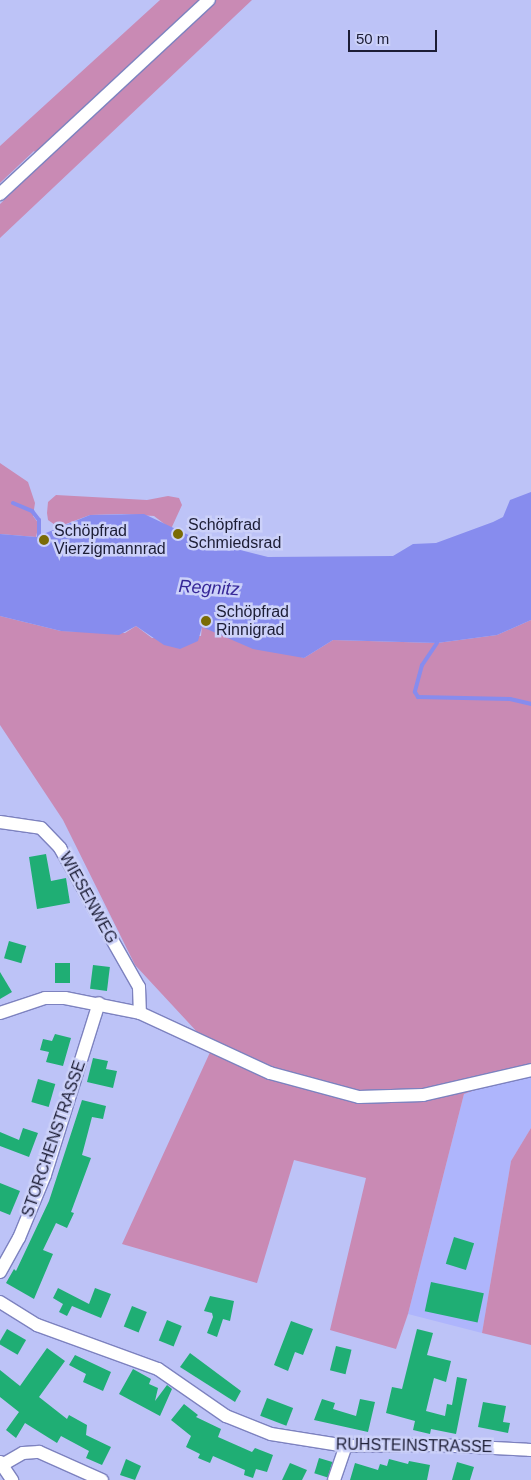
<!DOCTYPE html>
<meta charset="utf-8">
<style>
body{margin:0}
#map{position:relative;width:531px;height:1480px;overflow:hidden;background:#bdc3f7;font-family:Arial,sans-serif}
div>[style]{position:absolute}
.built>*{inset:0;background:#aeb5fc}
.green>*{inset:0;background:#c98ab4}
.water>*{inset:0;background:#878cee}
.stream>*{height:4px;margin:-2px;padding:0 2px;transform-origin:2px;border-radius:2px;background:#878cee}
.building>*{inset:0;background:#1fae74;transform-origin:0 0}
.roads{filter:drop-shadow(1px 0 #7d82bf) drop-shadow(-1px 0 #7d82bf) drop-shadow(0 1px #7d82bf) drop-shadow(0 -1px #7d82bf)}
.minor>*{height:12px;margin:-6px;padding:0 6px;transform-origin:6px;border-radius:6px;background:#fff}
.dots>*{width:14px;height:14px;translate:-50% -50%;box-sizing:border-box;border:2px solid #ccd1f9;border-radius:50%}
span{translate:-50% -50%;white-space:nowrap;text-align:center;line-height:1.15;-webkit-text-stroke:5px #ccd1f9;paint-order:stroke}
.poi-label{font-size:16px;color:#1c1d35}
.left{translate:0 -50%;text-align:left}
.street-label{font-size:16px;color:#1c1d35}
.water-label{font-size:18px;color:#362798;font-style:italic}
.scale{position:absolute;left:348px;top:30px;width:89px;height:22px;box-sizing:border-box;border:2px solid #1c1d35;border-top:0;padding-left:6px;font-size:15px;line-height:18px;white-space:nowrap;color:#1c1d35;-webkit-text-stroke:4px #ccd1f9;paint-order:stroke}
</style>
<div id="map">
<div class="built">
<i style="clip-path:polygon(531px 1070px,531px 1128px,511px 1161px,482px 1333px,408px 1314px,464px 1094px)"></i>
</div>
<div class="green">
<i style="clip-path:polygon(160px 0,252px 0,0 238px,0 204px,44px 162px,34px 151px,0 183px,0 146px)"></i>
<i style="clip-path:polygon(0 463px,28px 482px,35px 503px,33px 516px,39px 524px,36px 537px,0 534px)"></i>
<i style="clip-path:polygon(56px 495px,147px 500px,168px 496px,179px 498px,182px 505px,171px 529px,154px 516px,122px 514px,90px 515px,58px 527px,48px 520px,47px 513px,48px 502px)"></i>
<i style="clip-path:polygon(0 616px,61px 631px,125px 633px,136px 626px,152px 638px,201px 636px,202px 626px,304px 658px,333px 640px,437px 643px,497px 635px,531px 620px,531px 1070px,464px 1094px,408px 1314px,396px 1349px,330px 1330px,366px 1178px,294px 1160px,257px 1283px,122px 1244px,212px 1048px,135px 965px,63px 820px,0 725px)"></i>
<i style="clip-path:polygon(531px 1128px,531px 1345px,482px 1333px,511px 1161px)"></i>
</div>
<div class="water">
<i style="clip-path:polygon(531px 492px,531px 620px,497px 635px,437px 643px,333px 640px,304px 658px,253px 649px,202px 627px,198px 641px,180px 649px,164px 645px,136px 626px,119px 635px,61px 631px,0 616px,0 534px,36px 537px,90px 515px,144px 514px,197px 539px,268px 557px,393px 556px,413px 544px,436px 543px,493px 522px,503px 517px,510px 500px)"></i>
</div>
<div class="stream">
<i style="left:13px;top:503px;width:21px;rotate:23deg"></i>
<i style="left:32px;top:511px;width:11px;rotate:52deg"></i>
<i style="left:39px;top:520px;width:18px;rotate:90deg"></i>
<i style="left:437px;top:643px;width:27px;rotate:124deg"></i>
<i style="left:422px;top:665px;width:28px;rotate:105deg"></i>
<i style="left:415px;top:692px;width:6px;rotate:59deg"></i>
<i style="left:418px;top:697px;width:92px;rotate:1.2deg"></i>
<i style="left:510px;top:699px;width:22px;rotate:13deg"></i>
</div>
<div class="building">
<i style="clip-path:polygon(46px 854px,51px 881px,66px 878px,70px 903px,37px 909px,29px 857px)"></i>
<i style="left:9px;top:941px;width:18px;height:18px;rotate:16deg"></i>
<i style="left:55px;top:963px;width:15px;height:20px"></i>
<i style="left:93px;top:965px;width:17px;height:24px;rotate:7deg"></i>
<i style="clip-path:polygon(0 972px,12px 992px,0 999px)"></i>
<i style="clip-path:polygon(55px 1034px,71px 1038px,63px 1066px,46px 1062px,49px 1052px,40px 1050px,43px 1039px,52px 1041px)"></i>
<i style="clip-path:polygon(93px 1058px,108px 1061px,106px 1069px,117px 1071px,113px 1088px,87px 1082px)"></i>
<i style="left:38px;top:1079px;width:18px;height:24px;rotate:16deg"></i>
<i style="clip-path:polygon(82px 1100px,106px 1106px,103px 1119px,92px 1117px,82px 1155px,91px 1158px,71px 1212px,74px 1213px,67px 1228px,56px 1223px,43px 1250px,53px 1254px,34px 1299px,6px 1283px,14px 1269px,16px 1271px,49px 1201px)"></i>
<i style="clip-path:polygon(23px 1128px,38px 1133px,29px 1157px,0 1146px,0 1132px,19px 1140px)"></i>
<i style="clip-path:polygon(0 1183px,20px 1191px,10px 1215px,0 1211px)"></i>
<i style="left:454px;top:1237px;width:21px;height:28px;rotate:17deg"></i>
<i style="left:431px;top:1282px;width:54px;height:30px;rotate:12deg"></i>
<i style="clip-path:polygon(58px 1288px,89px 1304px,95px 1288px,111px 1294px,101px 1318px,72px 1306px,67px 1316px,59px 1312px,63px 1304px,53px 1298px)"></i>
<i style="clip-path:polygon(210px 1296px,234px 1301px,230px 1321px,223px 1319px,217px 1337px,207px 1333px,213px 1317px,212px 1313px,204px 1311px)"></i>
<i style="left:132px;top:1306px;width:16px;height:22px;rotate:22deg"></i>
<i style="left:167px;top:1320px;width:16px;height:22px;rotate:22deg"></i>
<i style="clip-path:polygon(291px 1321px,313px 1329px,303px 1355px,295px 1352px,288px 1371px,274px 1365px)"></i>
<i style="left:7px;top:1329px;width:22px;height:17px;rotate:30deg"></i>
<i style="clip-path:polygon(417px 1329px,433px 1333px,427px 1355px,451px 1361px,446px 1382px,434px 1378px,426px 1411px,445px 1416px,447px 1404px,452px 1405px,457px 1377px,467px 1379px,456px 1434px,431px 1429px,430px 1434px,413px 1430px,415px 1421px,386px 1413px,392px 1387px,402px 1389px)"></i>
<i style="left:336px;top:1346px;width:16px;height:25px;rotate:14deg"></i>
<i style="clip-path:polygon(47px 1348px,65px 1361px,39px 1397px,67px 1419px,69px 1415px,87px 1425px,86px 1435px,111px 1447px,102px 1465px,86px 1458px,89px 1451px,61px 1436px,57px 1443px,25px 1423px,16px 1438px,6px 1430px,19px 1412px,0 1397px,0 1370px,20px 1386px)"></i>
<i style="clip-path:polygon(190px 1353px,241px 1391px,235px 1402px,180px 1367px)"></i>
<i style="clip-path:polygon(75px 1355px,111px 1372px,103px 1391px,83px 1382px,86px 1374px,69px 1365px)"></i>
<i style="clip-path:polygon(133px 1369px,151px 1379px,149px 1384px,158px 1388px,155px 1401px,167px 1385px,172px 1389px,160px 1416px,119px 1394px)"></i>
<i style="left:267px;top:1398px;width:28px;height:19px;rotate:21deg"></i>
<i style="clip-path:polygon(322px 1399px,335px 1403px,333px 1409px,356px 1416px,360px 1399px,375px 1402px,368px 1432px,314px 1420px)"></i>
<i style="clip-path:polygon(483px 1402px,506px 1406px,503px 1422px,510px 1423px,508px 1433px,478px 1427px)"></i>
<i style="clip-path:polygon(184px 1404px,198px 1415px,196px 1417px,221px 1429px,218px 1437px,252px 1452px,255px 1448px,273px 1455px,267px 1472px,256px 1469px,253px 1478px,244px 1475px,245px 1470px,213px 1456px,210px 1463px,198px 1458px,200px 1454px,186px 1447px,191px 1436px,171px 1420px)"></i>
<i style="left:319px;top:1458px;width:14px;height:16px;rotate:17deg"></i>
<i style="clip-path:polygon(126px 1459px,141px 1466px,135px 1480px,120px 1475px)"></i>
<i style="clip-path:polygon(389px 1459px,408px 1464px,409px 1461px,430px 1465px,427px 1480px,350px 1480px,355px 1463px,378px 1470px,380px 1464px,387px 1466px)"></i>
<i style="clip-path:polygon(457px 1462px,474px 1467px,470px 1480px,452px 1480px)"></i>
<i style="clip-path:polygon(290px 1463px,307px 1470px,302px 1480px,282px 1480px)"></i>
</div>
<div class="roads">
<div class="minor">
<i style="left:0;top:194px;width:285px;rotate:-42.9deg"></i>
<i style="left:0;top:822px;width:41px;rotate:8.3deg"></i>
<i style="left:41px;top:828px;width:28px;rotate:46deg"></i>
<i style="left:60px;top:848px;width:160px;rotate:60.4deg"></i>
<i style="left:139px;top:987px;width:26px;rotate:88deg"></i>
<i style="left:0;top:1013px;width:47px;rotate:-18.4deg"></i>
<i style="left:45px;top:998px;width:20px"></i>
<i style="left:65px;top:998px;width:76px;rotate:11.3deg"></i>
<i style="left:140px;top:1013px;width:143px;rotate:24.8deg"></i>
<i style="left:270px;top:1073px;width:92px;rotate:15.1deg"></i>
<i style="left:359px;top:1097px;width:64px;rotate:-1.8deg"></i>
<i style="left:423px;top:1095px;width:111px;rotate:-13deg"></i>
<i style="left:0;top:1272px;width:39px;rotate:-61deg"></i>
<i style="left:19px;top:1238px;width:68px;rotate:-67.6deg"></i>
<i style="left:45px;top:1175px;width:180px;rotate:-72.6deg"></i>
<i style="left:0;top:1302px;width:44px;rotate:31.9deg"></i>
<i style="left:37px;top:1325px;width:129px;rotate:20deg"></i>
<i style="left:158px;top:1369px;width:83px;rotate:34.7deg"></i>
<i style="left:226px;top:1416px;width:48px;rotate:21.8deg"></i>
<i style="left:271px;top:1434px;width:76px;rotate:9.1deg"></i>
<i style="left:346px;top:1446px;width:90px;rotate:-0.6deg"></i>
<i style="left:436px;top:1445px;width:95px;rotate:3deg"></i>
<i style="left:0;top:1462px;width:22px;rotate:56deg"></i>
<i style="left:2px;top:1465px;width:24px;rotate:-30deg"></i>
<i style="left:23px;top:1453px;width:16px;rotate:-4deg"></i>
<i style="left:39px;top:1452px;width:69px;rotate:24deg"></i>
<i style="left:334px;top:1480px;width:36px;rotate:-71deg"></i>
</div>
</div>
<div class="dots">
<i style="left:178px;top:534px;background:#7a6b05"></i>
<i style="left:44px;top:540px;background:#7a6b05"></i>
<i style="left:206px;top:621px;background:#7a6b05"></i>
</div>
<div class="poi-label">
<span class="left" style="left:188px;top:534px">Schöpfrad<br>Schmiedsrad</span>
<span class="left" style="left:54px;top:540px">Schöpfrad<br>Vierzigmannrad</span>
<span class="left" style="left:216px;top:621px">Schöpfrad<br>Rinnigrad</span>
</div>
<div class="street-label">
<span style="left:88px;top:898px;rotate:61deg">WIESENWEG</span>
<span style="left:54px;top:1139px;rotate:-71deg">STORCHENSTRASSE</span>
<span style="left:414px;top:1446px;rotate:1deg">RUHSTEINSTRASSE</span>
</div>
<div class="water-label">
<span style="left:209px;top:588px;rotate:3deg">Regnitz</span>
</div>
<div class="scale">50 m</div>
</div>
